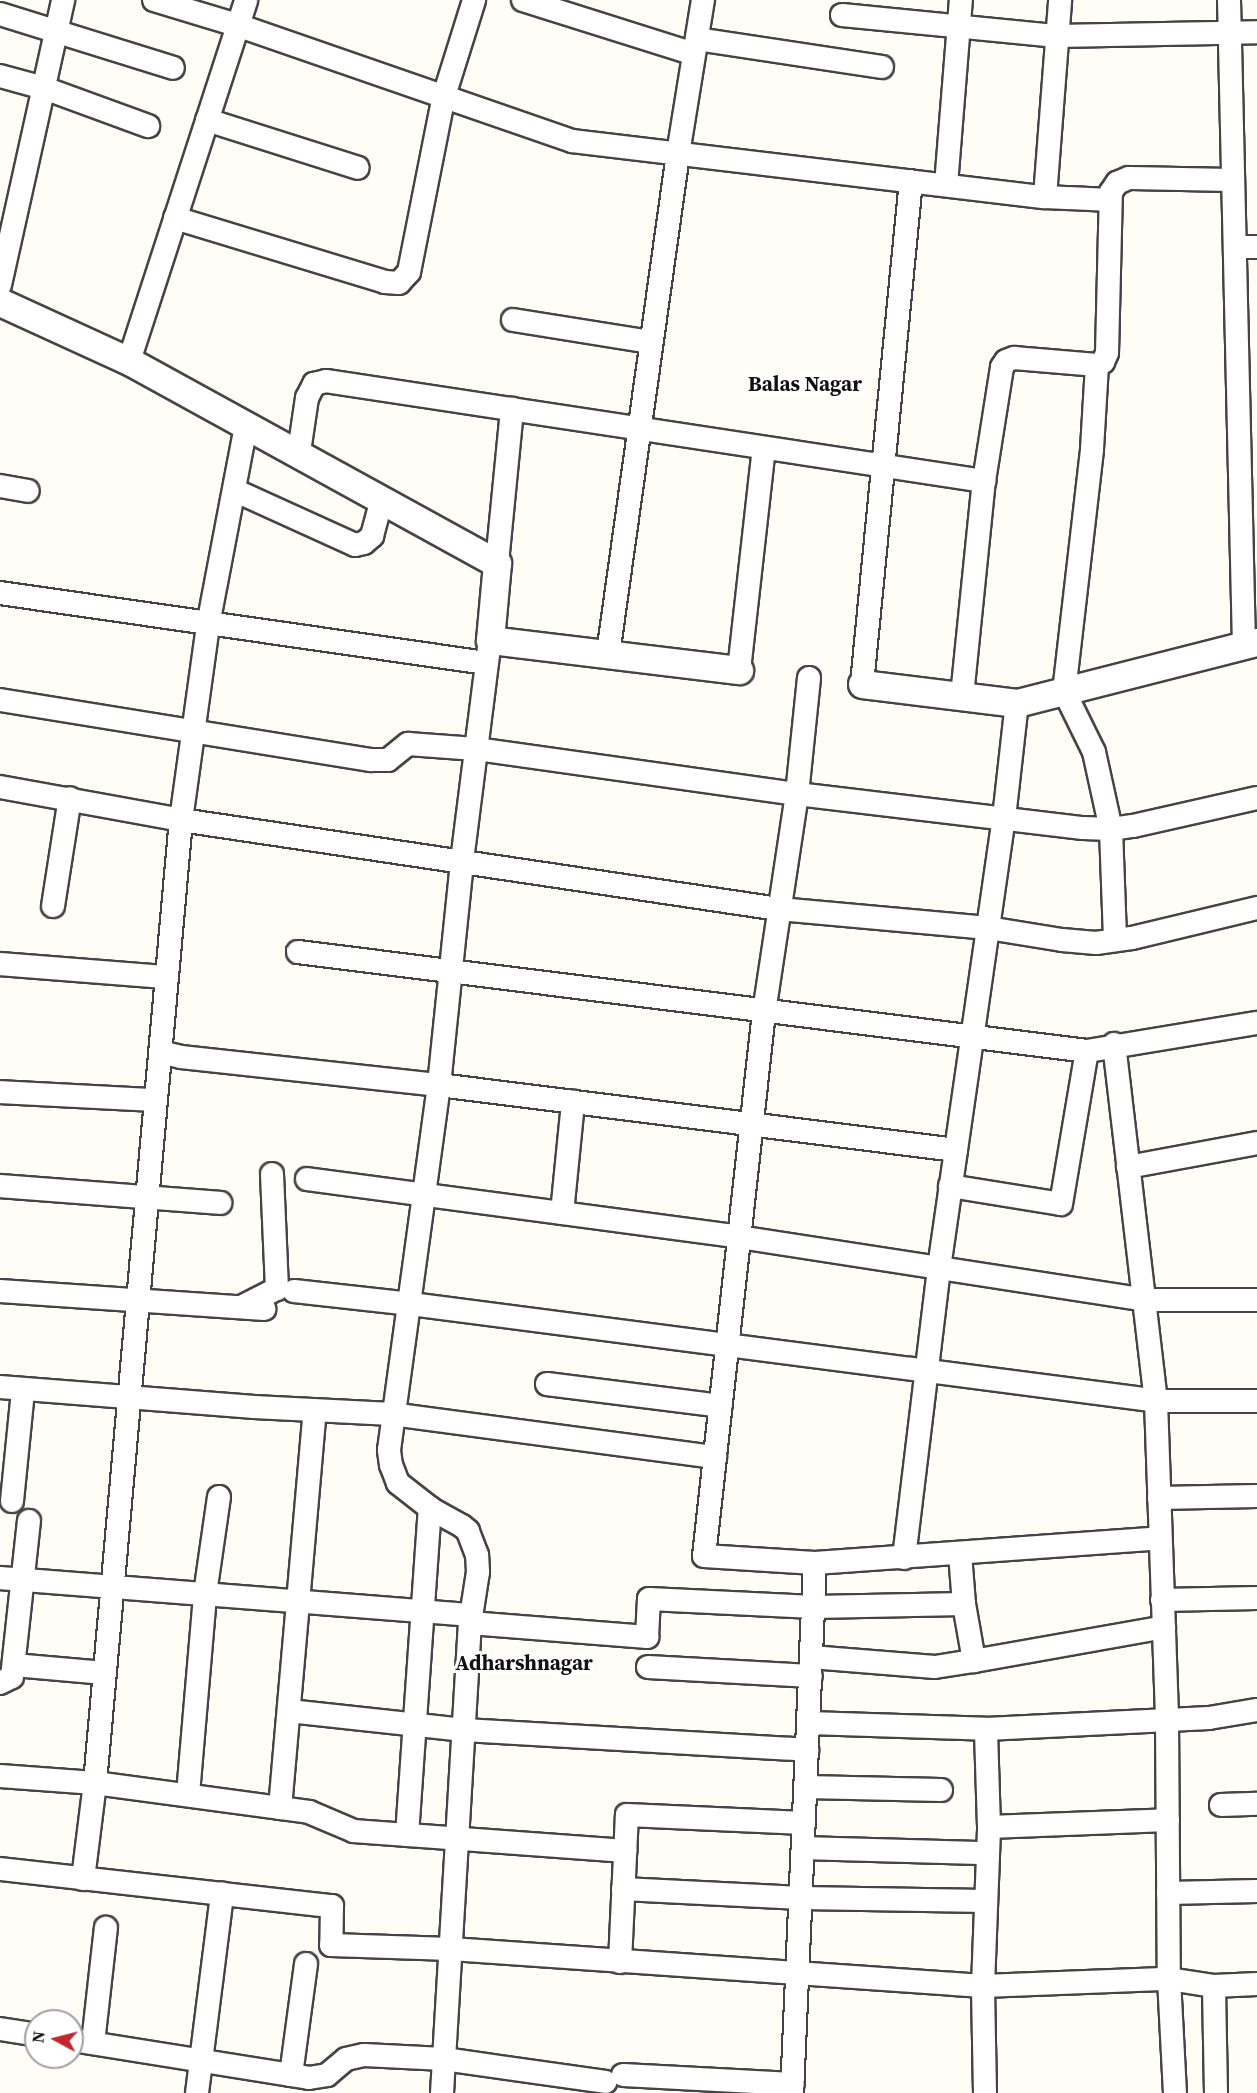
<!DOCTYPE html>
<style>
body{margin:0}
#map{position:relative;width:1257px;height:2093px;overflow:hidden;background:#fffdf5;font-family:"Source Serif 4",serif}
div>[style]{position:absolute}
.roads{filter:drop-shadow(2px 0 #444) drop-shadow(-2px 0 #444) drop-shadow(0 2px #444) drop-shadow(0 -2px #444)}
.minor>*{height:22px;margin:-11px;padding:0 11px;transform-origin:11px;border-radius:11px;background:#fff}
.tertiary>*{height:27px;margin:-13.5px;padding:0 13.5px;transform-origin:13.5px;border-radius:13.5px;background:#fff}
span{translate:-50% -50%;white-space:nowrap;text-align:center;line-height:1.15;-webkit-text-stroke:6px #fff;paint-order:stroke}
.neighbourhood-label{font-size:21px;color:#111;font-weight:700}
.north{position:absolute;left:24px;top:2009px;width:60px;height:60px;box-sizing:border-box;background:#fff;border:2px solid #a0a0a0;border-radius:50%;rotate:277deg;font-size:16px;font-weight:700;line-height:24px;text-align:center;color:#111}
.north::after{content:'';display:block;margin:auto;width:21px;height:27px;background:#c4262e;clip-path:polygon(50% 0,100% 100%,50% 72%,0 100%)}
</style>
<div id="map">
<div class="roads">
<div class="minor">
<i style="left:154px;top:0;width:87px;rotate:16.8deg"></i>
<i style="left:237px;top:25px;width:355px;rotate:19.1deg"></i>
<i style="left:572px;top:141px;width:476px;rotate:6.8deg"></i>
<i style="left:1045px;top:197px;width:65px;rotate:2.6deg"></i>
<i style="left:523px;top:0;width:179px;rotate:17.5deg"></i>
<i style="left:1229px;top:0;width:645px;rotate:88.67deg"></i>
<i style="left:0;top:14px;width:181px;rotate:17.3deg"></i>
<i style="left:842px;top:15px;width:216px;rotate:5.6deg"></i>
<i style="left:1057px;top:36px;width:200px;rotate:-1.1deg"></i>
<i style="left:697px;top:39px;width:187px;rotate:8.6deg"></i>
<i style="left:0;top:76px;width:46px;rotate:15.3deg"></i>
<i style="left:44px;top:88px;width:111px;rotate:20.1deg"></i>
<i style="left:207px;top:120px;width:158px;rotate:17.6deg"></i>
<i style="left:946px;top:185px;width:186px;rotate:-85.4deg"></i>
<i style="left:1045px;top:197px;width:198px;rotate:-85.6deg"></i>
<i style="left:175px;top:218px;width:220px;rotate:16.9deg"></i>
<i style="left:385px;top:282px;width:14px;rotate:4deg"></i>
<i style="left:399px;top:283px;width:15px;rotate:-48deg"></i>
<i style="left:409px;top:272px;width:179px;rotate:-78.8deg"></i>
<i style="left:444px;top:96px;width:101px;rotate:-72.6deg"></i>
<i style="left:1235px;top:247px;width:22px"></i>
<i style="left:0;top:285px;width:292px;rotate:-77.5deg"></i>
<i style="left:513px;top:320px;width:140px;rotate:9.1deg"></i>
<i style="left:129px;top:361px;width:379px;rotate:-72deg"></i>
<i style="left:1097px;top:365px;width:85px;rotate:93.4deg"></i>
<i style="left:1092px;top:450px;width:243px;rotate:96.6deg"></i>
<i style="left:1064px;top:691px;width:68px;rotate:63.8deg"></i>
<i style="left:1094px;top:752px;width:79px;rotate:77.6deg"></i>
<i style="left:1111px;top:829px;width:111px;rotate:87.9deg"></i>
<i style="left:299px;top:452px;width:55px;rotate:-81.6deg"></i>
<i style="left:307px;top:398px;width:16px;rotate:-63deg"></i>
<i style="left:314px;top:384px;width:12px;rotate:-14deg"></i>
<i style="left:326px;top:381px;width:666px;rotate:8.64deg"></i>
<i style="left:0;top:486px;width:28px;rotate:10deg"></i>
<i style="left:234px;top:490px;width:133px;rotate:24.4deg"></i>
<i style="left:355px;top:545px;width:9px;rotate:-13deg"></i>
<i style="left:364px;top:543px;width:11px;rotate:-41deg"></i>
<i style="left:372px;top:536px;width:38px;rotate:-75deg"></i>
<i style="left:497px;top:563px;width:155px;rotate:-84.4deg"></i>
<i style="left:0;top:593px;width:491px;rotate:8.2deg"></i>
<i style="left:608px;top:654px;width:505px;rotate:-82.03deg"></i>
<i style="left:678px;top:154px;width:156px;rotate:-80.8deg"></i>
<i style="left:739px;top:670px;width:223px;rotate:-83.6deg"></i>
<i style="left:809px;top:678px;width:117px;rotate:95.9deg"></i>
<i style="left:797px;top:794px;width:220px;rotate:98.6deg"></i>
<i style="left:764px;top:1012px;width:547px;rotate:96.29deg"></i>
<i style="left:704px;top:1556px;width:111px;rotate:3.6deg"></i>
<i style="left:815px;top:1563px;width:346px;rotate:-4.1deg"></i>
<i style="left:862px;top:684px;width:505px;rotate:-84.44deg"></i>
<i style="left:962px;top:696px;width:216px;rotate:-84.2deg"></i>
<i style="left:984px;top:481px;width:115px;rotate:-81deg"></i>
<i style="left:1002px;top:367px;width:7px;rotate:-56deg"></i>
<i style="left:1006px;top:361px;width:9px;rotate:-21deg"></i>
<i style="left:1014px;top:358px;width:83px;rotate:4.8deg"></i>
<i style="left:1097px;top:365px;width:7px;rotate:-27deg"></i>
<i style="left:1103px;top:362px;width:10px;rotate:-66deg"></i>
<i style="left:1107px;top:353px;width:161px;rotate:-88.6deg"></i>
<i style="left:1111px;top:192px;width:11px;rotate:-56deg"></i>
<i style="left:1117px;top:183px;width:13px;rotate:-23deg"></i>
<i style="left:1129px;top:178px;width:104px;rotate:1.1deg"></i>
<i style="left:0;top:700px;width:376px;rotate:9.2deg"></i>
<i style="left:371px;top:760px;width:17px"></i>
<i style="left:388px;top:760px;width:26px;rotate:-39deg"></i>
<i style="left:408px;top:744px;width:68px;rotate:4.2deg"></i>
<i style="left:476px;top:749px;width:324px;rotate:8deg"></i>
<i style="left:797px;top:794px;width:288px;rotate:6.8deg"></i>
<i style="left:1083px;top:828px;width:28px;rotate:2deg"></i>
<i style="left:1111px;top:829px;width:22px;rotate:-8deg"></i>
<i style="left:1133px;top:826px;width:127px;rotate:-12.7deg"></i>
<i style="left:0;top:787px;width:184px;rotate:10.3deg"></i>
<i style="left:181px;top:820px;width:605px;rotate:8.47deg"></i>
<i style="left:779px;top:909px;width:210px;rotate:5.2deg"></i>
<i style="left:988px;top:928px;width:75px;rotate:9.2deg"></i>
<i style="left:1062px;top:940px;width:34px;rotate:5deg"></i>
<i style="left:1096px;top:943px;width:36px;rotate:-8deg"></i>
<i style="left:1132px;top:938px;width:129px;rotate:-13.5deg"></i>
<i style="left:53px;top:906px;width:109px;rotate:-81.1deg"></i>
<i style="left:298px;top:952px;width:795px;rotate:7.15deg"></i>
<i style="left:1087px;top:1051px;width:172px;rotate:-9.4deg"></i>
<i style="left:0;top:964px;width:167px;rotate:4.5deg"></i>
<i style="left:1114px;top:1044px;width:359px;rotate:83.3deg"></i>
<i style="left:1156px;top:1401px;width:319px;rotate:88deg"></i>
<i style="left:1167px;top:1720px;width:259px;rotate:89.6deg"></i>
<i style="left:1169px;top:1979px;width:114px;rotate:87deg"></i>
<i style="left:160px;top:1052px;width:22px;rotate:13deg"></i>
<i style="left:181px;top:1057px;width:260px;rotate:6.2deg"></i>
<i style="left:439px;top:1085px;width:521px;rotate:7.17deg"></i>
<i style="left:0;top:1092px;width:154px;rotate:3deg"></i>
<i style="left:1128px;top:1167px;width:131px;rotate:-10.5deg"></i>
<i style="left:307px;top:1179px;width:436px;rotate:7.6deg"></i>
<i style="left:739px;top:1237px;width:410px;rotate:8.8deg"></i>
<i style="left:1144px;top:1300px;width:113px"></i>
<i style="left:0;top:1186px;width:221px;rotate:4.4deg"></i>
<i style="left:950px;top:1186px;width:112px;rotate:9.2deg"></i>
<i style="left:1061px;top:1204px;width:155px;rotate:-80.4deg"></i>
<i style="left:562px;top:1213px;width:112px;rotate:-84.3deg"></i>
<i style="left:0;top:1291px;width:265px;rotate:3.9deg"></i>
<i style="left:294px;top:1291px;width:118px;rotate:6.3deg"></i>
<i style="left:411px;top:1304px;width:754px;rotate:7.39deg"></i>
<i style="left:1159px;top:1401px;width:98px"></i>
<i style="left:243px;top:1306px;width:38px;rotate:-27deg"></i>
<i style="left:277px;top:1289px;width:115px;rotate:-92.5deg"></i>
<i style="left:547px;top:1384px;width:175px;rotate:7.2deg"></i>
<i style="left:0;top:1387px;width:255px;rotate:4.5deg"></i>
<i style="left:254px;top:1407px;width:138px;rotate:2.9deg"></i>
<i style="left:392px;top:1414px;width:326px;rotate:7.6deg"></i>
<i style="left:1159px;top:1498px;width:98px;rotate:-1.2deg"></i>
<i style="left:12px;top:1501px;width:112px;rotate:-84.3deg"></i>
<i style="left:960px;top:1554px;width:50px;rotate:85.4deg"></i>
<i style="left:964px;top:1604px;width:58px;rotate:80deg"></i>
<i style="left:974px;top:1661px;width:193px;rotate:-10.1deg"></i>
<i style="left:904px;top:1558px;width:292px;rotate:-83.1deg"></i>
<i style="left:939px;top:1268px;width:455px;rotate:-81.8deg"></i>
<i style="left:1004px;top:818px;width:116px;rotate:-83.6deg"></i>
<i style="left:0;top:1578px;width:472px;rotate:4.5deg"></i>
<i style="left:1162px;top:1600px;width:95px;rotate:-1.2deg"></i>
<i style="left:470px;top:1623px;width:178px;rotate:4.5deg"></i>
<i style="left:647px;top:1637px;width:38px;rotate:-87deg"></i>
<i style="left:649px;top:1599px;width:165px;rotate:2.8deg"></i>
<i style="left:814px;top:1607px;width:150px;rotate:-1.1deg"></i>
<i style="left:811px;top:1657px;width:124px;rotate:4.6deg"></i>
<i style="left:935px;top:1667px;width:39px;rotate:-9deg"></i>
<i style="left:14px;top:1665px;width:91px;rotate:5deg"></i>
<i style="left:648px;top:1667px;width:163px;rotate:3.2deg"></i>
<i style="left:0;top:1683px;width:13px;rotate:-27deg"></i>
<i style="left:12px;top:1677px;width:157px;rotate:-83.8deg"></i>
<i style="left:289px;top:1711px;width:176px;rotate:6.2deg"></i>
<i style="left:464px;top:1730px;width:344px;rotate:3.3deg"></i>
<i style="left:809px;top:1723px;width:177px;rotate:1.9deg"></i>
<i style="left:986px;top:1729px;width:223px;rotate:-2.8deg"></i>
<i style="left:1209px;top:1718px;width:49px;rotate:-9.5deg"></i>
<i style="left:0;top:1776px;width:95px;rotate:4.2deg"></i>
<i style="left:95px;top:1783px;width:216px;rotate:7.7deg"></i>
<i style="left:309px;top:1812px;width:49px;rotate:22.9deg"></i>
<i style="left:354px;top:1831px;width:272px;rotate:4.2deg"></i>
<i style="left:806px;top:1787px;width:135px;rotate:1.3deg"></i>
<i style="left:188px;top:1794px;width:201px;rotate:-85.1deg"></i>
<i style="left:205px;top:1594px;width:98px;rotate:-81.8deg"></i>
<i style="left:1221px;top:1805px;width:36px;rotate:-2deg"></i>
<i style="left:280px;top:1808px;width:399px;rotate:-85deg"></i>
<i style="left:989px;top:1827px;width:179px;rotate:-2.2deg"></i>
<i style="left:407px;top:1835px;width:328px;rotate:-86deg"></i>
<i style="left:803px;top:1848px;width:183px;rotate:1.6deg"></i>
<i style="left:0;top:1869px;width:334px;rotate:6.4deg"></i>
<i style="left:332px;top:1906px;width:39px;rotate:91deg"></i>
<i style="left:331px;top:1945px;width:120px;rotate:1.9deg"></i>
<i style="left:451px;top:1949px;width:533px;rotate:3.98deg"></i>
<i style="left:983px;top:1986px;width:186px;rotate:-2.2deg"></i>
<i style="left:1169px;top:1979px;width:46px;rotate:8.8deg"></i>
<i style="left:83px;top:1879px;width:97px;rotate:-82.9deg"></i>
<i style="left:95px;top:1783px;width:967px;rotate:-84.9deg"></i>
<i style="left:181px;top:820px;width:197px;rotate:-82.1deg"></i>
<i style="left:208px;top:625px;width:204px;rotate:-79.2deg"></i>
<i style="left:623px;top:1889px;width:178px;rotate:2.9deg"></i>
<i style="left:801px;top:1898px;width:185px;rotate:0.9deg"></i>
<i style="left:1168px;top:1893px;width:89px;rotate:-1.3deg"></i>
<i style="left:620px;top:1962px;width:147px;rotate:-87.3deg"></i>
<i style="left:627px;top:1815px;width:177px;rotate:2.6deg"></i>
<i style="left:0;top:2029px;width:36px;rotate:9deg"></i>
<i style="left:72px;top:2040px;width:240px;rotate:9.1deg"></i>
<i style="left:309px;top:2078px;width:18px;rotate:-9deg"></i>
<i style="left:327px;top:2075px;width:25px;rotate:-40deg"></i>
<i style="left:346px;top:2059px;width:18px;rotate:-13deg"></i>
<i style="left:364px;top:2055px;width:80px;rotate:2.9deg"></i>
<i style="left:444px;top:2059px;width:163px;rotate:8.1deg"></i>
<i style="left:93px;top:2043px;width:116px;rotate:-83.6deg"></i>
<i style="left:291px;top:2075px;width:112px;rotate:-82.3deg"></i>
<i style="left:623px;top:2075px;width:170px;rotate:3deg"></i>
<i style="left:197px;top:2093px;width:201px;rotate:-82.8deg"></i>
<i style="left:442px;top:2093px;width:471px;rotate:-86.6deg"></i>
<i style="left:470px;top:1623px;width:52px;rotate:-81.1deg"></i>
<i style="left:478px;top:1572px;width:17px;rotate:-93deg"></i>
<i style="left:477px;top:1555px;width:26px;rotate:-111deg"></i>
<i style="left:468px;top:1531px;width:8px;rotate:-140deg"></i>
<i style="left:462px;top:1526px;width:37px;rotate:-151deg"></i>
<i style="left:430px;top:1508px;width:41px;rotate:-142deg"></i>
<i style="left:398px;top:1483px;width:19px;rotate:-111deg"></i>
<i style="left:391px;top:1465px;width:15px;rotate:-98deg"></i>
<i style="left:389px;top:1450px;width:368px;rotate:-82.2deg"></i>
<i style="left:439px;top:1085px;width:225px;rotate:-84.1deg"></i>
<i style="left:462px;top:861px;width:223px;rotate:-82.8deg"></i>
<i style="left:792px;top:2093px;width:530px;rotate:-87.52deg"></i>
<i style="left:985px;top:2093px;width:107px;rotate:-91.1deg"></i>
<i style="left:983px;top:1986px;width:159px;rotate:-87.8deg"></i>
<i style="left:989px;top:1827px;width:98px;rotate:-91.8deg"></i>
<i style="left:1216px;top:2093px;width:107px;rotate:-91.1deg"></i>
<i style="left:1214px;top:1986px;width:43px;rotate:-2.7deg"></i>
</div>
<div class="tertiary">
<i style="left:0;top:302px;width:142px;rotate:24.6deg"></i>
<i style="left:129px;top:361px;width:420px;rotate:28.8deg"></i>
<i style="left:497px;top:563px;width:77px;rotate:95.2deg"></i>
<i style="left:490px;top:640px;width:251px;rotate:6.9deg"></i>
<i style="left:862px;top:684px;width:156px;rotate:7deg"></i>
<i style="left:1017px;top:703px;width:248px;rotate:-14.3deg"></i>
</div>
</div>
<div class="neighbourhood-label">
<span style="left:805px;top:384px">Balas Nagar</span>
<span style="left:524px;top:1663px">Adharshnagar</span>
</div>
<div class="north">N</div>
</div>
